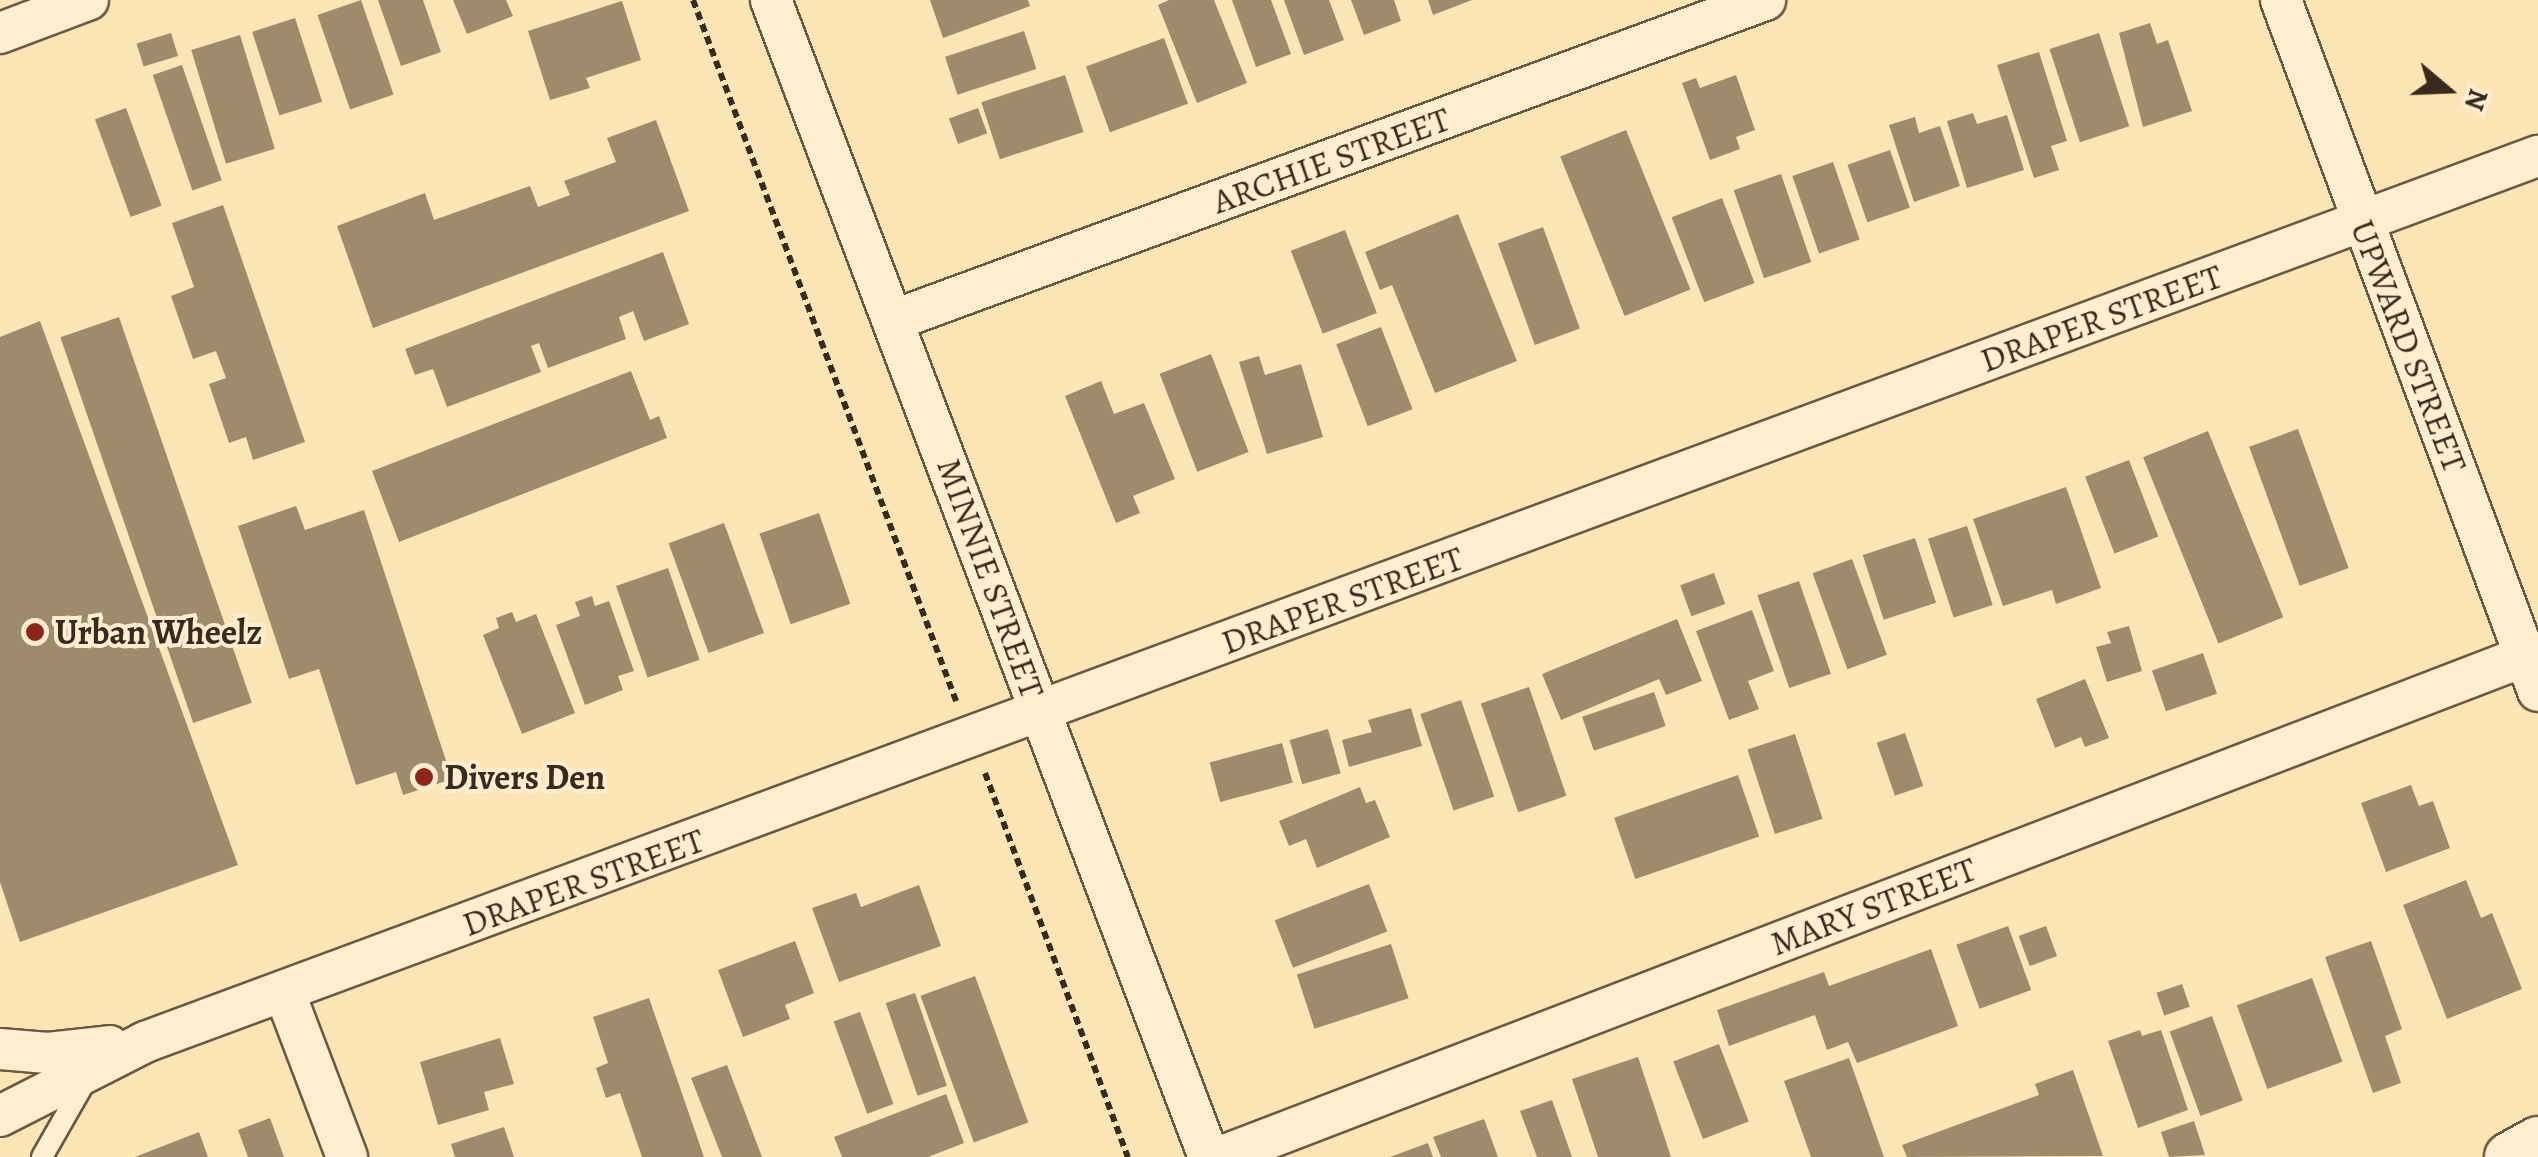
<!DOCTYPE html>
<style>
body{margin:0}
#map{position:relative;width:2538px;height:1157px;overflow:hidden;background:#fce5b5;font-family:Alegreya,serif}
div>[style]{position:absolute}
.building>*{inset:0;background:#9e8b6c;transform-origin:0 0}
.path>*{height:6px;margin-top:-3px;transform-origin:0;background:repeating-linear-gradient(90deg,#382a1c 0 8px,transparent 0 13px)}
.roads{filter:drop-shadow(2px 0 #695942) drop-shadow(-2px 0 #695942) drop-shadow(0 2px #695942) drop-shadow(0 -2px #695942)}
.service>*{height:20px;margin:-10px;padding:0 10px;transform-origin:10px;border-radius:10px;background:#fdeecf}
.minor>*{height:40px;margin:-20px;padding:0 20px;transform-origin:20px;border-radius:20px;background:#fdeecf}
.tertiary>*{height:48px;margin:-24px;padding:0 24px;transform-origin:24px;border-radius:24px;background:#fdeecf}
.dots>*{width:28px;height:28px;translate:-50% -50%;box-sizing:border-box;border:5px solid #fdeecf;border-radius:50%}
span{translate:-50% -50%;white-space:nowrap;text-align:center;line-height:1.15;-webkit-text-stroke:8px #fdeecf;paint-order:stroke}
.street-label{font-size:35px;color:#382a1c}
.poi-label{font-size:35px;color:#382a1c;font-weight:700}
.left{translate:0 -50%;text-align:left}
.north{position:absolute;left:2398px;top:40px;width:100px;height:100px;-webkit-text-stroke:8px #fdeecf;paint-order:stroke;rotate:109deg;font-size:28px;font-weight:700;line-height:40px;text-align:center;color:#382a1c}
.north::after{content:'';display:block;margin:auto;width:35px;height:45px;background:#382a1c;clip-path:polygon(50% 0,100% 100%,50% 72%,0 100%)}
</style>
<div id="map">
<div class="building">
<i style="left:361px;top:0;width:100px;height:46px;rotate:71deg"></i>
<i style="clip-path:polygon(378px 0,423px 0,441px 52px,401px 66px)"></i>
<i style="clip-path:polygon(453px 0,506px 0,513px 16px,467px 34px)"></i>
<i style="clip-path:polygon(930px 0,1028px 0,1030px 6px,943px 38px)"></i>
<i style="clip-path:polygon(1169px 0,1214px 0,1247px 83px,1197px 103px,1158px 5px)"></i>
<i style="clip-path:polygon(1232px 0,1271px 0,1291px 54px,1256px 67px)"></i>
<i style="clip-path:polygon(1284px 0,1329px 0,1344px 40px,1304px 55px)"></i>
<i style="clip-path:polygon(1351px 0,1394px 0,1401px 21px,1364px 35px)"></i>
<i style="clip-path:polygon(1428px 0,1472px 0,1433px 15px)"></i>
<i style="clip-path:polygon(622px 1px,641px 60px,586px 78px,590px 88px,550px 100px,528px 31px)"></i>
<i style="left:295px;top:18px;width:88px;height:45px;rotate:72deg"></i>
<i style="clip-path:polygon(2150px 23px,2157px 44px,2168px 40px,2192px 111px,2143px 127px,2119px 33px)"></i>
<i style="left:1024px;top:31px;width:40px;height:83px;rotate:72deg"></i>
<i style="left:171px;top:33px;width:24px;height:36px;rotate:73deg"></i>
<i style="left:2099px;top:33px;width:98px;height:52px;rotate:72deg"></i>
<i style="left:240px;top:35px;width:119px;height:51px;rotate:73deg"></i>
<i style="left:1164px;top:38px;width:70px;height:83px;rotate:70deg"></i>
<i style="clip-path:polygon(2039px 52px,2067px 141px,2051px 146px,2059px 170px,2034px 178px,1997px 65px)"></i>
<i style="left:182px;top:65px;width:122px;height:31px;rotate:71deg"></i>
<i style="left:1065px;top:75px;width:60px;height:88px;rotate:72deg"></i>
<i style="clip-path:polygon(1736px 75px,1755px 130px,1736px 137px,1740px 149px,1710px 160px,1682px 83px,1696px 78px,1700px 88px)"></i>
<i style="left:126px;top:108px;width:104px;height:33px;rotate:70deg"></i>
<i style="left:978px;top:108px;width:27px;height:31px;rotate:70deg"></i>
<i style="clip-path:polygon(1973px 113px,1977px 124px,2007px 115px,2024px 170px,1967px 188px,1947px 121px)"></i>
<i style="clip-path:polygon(1915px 117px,1919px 133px,1940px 126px,1960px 186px,1914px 202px,1889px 125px)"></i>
<i style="clip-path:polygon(656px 120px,689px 211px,373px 328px,337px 226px,425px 193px,434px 220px,530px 186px,538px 207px,570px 195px,564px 181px,616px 162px,607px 138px)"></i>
<i style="left:1626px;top:130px;width:172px;height:71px;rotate:68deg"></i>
<i style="left:1890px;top:150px;width:61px;height:45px;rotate:71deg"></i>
<i style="left:1833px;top:162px;width:82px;height:43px;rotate:71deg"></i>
<i style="left:1781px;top:174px;width:93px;height:50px;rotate:71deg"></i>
<i style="left:1722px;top:198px;width:91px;height:54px;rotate:69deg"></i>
<i style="clip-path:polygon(223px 205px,305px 442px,253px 460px,246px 437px,229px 443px,209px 384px,226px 378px,216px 351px,193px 359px,171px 296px,194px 287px,172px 223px)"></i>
<i style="clip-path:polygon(1458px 214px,1517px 361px,1435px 393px,1392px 285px,1380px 290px,1365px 252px)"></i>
<i style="left:1543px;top:227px;width:108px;height:48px;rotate:70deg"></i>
<i style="left:1345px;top:230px;width:89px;height:58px;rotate:69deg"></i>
<i style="clip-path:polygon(663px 252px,689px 324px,644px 341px,633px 311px,619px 317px,626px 339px,548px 368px,539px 343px,531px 346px,541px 372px,447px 407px,433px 369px,415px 375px,405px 349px)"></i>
<i style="left:119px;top:317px;width:408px;height:62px;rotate:71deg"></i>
<i style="clip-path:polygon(40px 321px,238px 865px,20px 942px,0 882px,0 337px)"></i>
<i style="left:1381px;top:327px;width:88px;height:48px;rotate:69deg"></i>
<i style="left:1211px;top:354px;width:105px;height:55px;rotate:69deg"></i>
<i style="clip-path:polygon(1259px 356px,1265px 375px,1301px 364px,1323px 437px,1267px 454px,1239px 362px)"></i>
<i style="clip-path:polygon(631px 371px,650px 420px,659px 416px,667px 438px,399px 542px,372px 471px)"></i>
<i style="clip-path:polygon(1101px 381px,1114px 414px,1144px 403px,1175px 479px,1133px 496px,1140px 513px,1116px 523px,1065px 396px)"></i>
<i style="left:2298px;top:429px;width:148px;height:52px;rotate:70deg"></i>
<i style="left:2208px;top:431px;width:201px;height:70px;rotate:68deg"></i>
<i style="left:2129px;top:460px;width:82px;height:47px;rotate:69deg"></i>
<i style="clip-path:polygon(2066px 487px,2101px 588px,2056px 604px,2052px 590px,2003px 606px,1973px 519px)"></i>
<i style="clip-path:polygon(296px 506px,305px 530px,364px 510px,452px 779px,403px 795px,396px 772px,356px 785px,319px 669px,289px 679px,238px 526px)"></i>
<i style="left:819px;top:513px;width:96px;height:63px;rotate:71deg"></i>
<i style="left:724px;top:523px;width:117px;height:59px;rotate:70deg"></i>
<i style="left:1967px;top:526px;width:83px;height:41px;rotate:72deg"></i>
<i style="left:1915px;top:538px;width:68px;height:55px;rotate:72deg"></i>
<i style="left:1852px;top:559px;width:102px;height:42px;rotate:70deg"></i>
<i style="left:668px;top:568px;width:97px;height:55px;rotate:71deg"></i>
<i style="left:1714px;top:573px;width:33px;height:36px;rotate:70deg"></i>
<i style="left:1799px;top:581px;width:98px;height:44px;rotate:71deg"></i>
<i style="clip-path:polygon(592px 596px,595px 606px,609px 601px,634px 671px,618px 676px,623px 690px,585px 705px,556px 625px,580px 616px,575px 602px)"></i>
<i style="clip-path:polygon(1752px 610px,1774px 671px,1748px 681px,1759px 709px,1729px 720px,1696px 631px)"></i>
<i style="clip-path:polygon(512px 612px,516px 622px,536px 614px,575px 713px,522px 734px,483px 635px,499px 628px,496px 618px)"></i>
<i style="clip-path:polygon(1677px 619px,1702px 681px,1666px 695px,1659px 679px,1561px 720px,1542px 674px)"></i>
<i style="clip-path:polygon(2129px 626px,2142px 671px,2107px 682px,2096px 647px,2111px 643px,2107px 632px)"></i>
<i style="left:2203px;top:653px;width:43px;height:54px;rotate:71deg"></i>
<i style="clip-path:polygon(2085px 679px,2109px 738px,2085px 747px,2081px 737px,2055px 748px,2036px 699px)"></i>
<i style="left:1529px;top:687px;width:115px;height:51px;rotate:71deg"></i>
<i style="left:1654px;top:692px;width:36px;height:76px;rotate:71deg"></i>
<i style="left:1461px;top:700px;width:102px;height:43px;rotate:71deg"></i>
<i style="clip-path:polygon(1411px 708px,1422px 746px,1349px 767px,1342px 740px,1372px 732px,1368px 720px)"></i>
<i style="left:1328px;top:729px;width:46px;height:40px;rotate:74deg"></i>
<i style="left:1905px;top:733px;width:56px;height:30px;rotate:71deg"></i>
<i style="left:1795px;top:734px;width:89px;height:50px;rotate:72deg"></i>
<i style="left:1282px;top:743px;width:41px;height:75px;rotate:75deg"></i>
<i style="left:1738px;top:775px;width:65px;height:131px;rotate:71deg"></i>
<i style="clip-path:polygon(2411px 785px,2419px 806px,2433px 801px,2450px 848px,2386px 872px,2361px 803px)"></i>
<i style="clip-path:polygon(1360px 787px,1366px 803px,1375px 800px,1390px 837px,1317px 868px,1306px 839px,1289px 846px,1279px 821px)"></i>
<i style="clip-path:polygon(2466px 880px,2481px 918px,2492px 913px,2522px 989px,2447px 1019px,2403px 905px)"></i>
<i style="left:1369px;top:884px;width:51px;height:101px;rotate:69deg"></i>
<i style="clip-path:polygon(919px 885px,941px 946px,839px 982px,812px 908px,856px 893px,861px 907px)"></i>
<i style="left:2008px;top:926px;width:68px;height:55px;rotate:70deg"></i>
<i style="left:2046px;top:926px;width:32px;height:29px;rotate:70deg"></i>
<i style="clip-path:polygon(795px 941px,814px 993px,785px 1005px,790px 1019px,743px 1037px,718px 970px)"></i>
<i style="clip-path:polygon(2371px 941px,2402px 1029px,2385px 1036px,2401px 1083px,2373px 1093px,2325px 957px)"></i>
<i style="left:1391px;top:944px;width:57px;height:99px;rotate:72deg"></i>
<i style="clip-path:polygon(1931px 949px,1958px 1026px,1857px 1063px,1848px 1042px,1827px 1050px,1815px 1015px,1729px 1046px,1717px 1010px,1824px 972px,1829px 986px)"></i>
<i style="left:975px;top:976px;width:156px;height:58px;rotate:70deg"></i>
<i style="left:2312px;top:978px;width:89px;height:80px;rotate:70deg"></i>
<i style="left:2182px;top:984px;width:24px;height:27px;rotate:71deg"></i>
<i style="left:915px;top:993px;width:98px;height:31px;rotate:71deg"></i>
<i style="clip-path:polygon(649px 998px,704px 1157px,642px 1157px,620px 1093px,606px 1098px,596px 1068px,608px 1063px,593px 1017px)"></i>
<i style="left:860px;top:1012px;width:98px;height:28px;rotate:70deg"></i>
<i style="left:2212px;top:1016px;width:90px;height:45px;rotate:70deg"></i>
<i style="clip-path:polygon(2140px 1030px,2142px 1036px,2161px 1030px,2188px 1110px,2138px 1128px,2108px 1041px)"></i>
<i style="clip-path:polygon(500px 1038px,514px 1084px,484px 1092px,489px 1110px,438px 1125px,420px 1062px)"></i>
<i style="left:1719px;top:1044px;width:83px;height:49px;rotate:69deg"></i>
<i style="clip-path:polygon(1638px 1057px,1671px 1157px,1598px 1157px,1572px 1079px)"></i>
<i style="clip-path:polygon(1849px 1058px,1884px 1157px,1811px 1157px,1784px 1081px)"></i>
<i style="clip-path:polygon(727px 1065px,762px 1157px,722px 1157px,691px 1078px)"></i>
<i style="clip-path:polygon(2073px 1070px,2103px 1156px,1907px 1157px,1902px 1145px,2039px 1095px,2035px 1084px)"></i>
<i style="clip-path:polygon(946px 1094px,964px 1143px,928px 1157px,842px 1157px,834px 1137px)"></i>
<i style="clip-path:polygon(1552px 1100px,1572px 1157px,1537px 1157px,1520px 1111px)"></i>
<i style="clip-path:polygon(270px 1118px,284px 1157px,248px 1157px,238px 1130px)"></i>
<i style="clip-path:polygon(1484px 1119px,1498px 1157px,1441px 1157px,1433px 1137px)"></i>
<i style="clip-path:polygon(2194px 1121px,2205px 1155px,2169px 1157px,2161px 1132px)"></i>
<i style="clip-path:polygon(504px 1127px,514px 1157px,455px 1157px,451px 1144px)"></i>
<i style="clip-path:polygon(199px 1132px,208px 1157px,135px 1157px)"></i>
<i style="clip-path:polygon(1428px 1143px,1433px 1157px,1390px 1157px)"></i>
</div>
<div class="path">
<i style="left:693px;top:0;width:749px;rotate:69.43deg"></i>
<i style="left:985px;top:773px;width:410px;rotate:69.6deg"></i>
</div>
<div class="roads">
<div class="service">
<i style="left:42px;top:1157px;width:89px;rotate:-60.3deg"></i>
</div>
<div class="minor">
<i style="left:771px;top:0;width:1237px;rotate:69.27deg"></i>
<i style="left:2281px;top:0;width:737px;rotate:69.6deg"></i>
<i style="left:0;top:33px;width:94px;rotate:-20.6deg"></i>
<i style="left:897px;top:319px;width:925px;rotate:-20.18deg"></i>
<i style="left:284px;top:991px;width:178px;rotate:69.2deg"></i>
<i style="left:0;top:1049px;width:48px;rotate:4.8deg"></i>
<i style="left:48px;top:1053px;width:62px;rotate:-6.4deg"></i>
<i style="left:0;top:1116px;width:163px;rotate:-27deg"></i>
<i style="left:145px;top:1042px;width:2552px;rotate:-20.32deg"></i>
<i style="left:1220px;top:1157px;width:1398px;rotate:-21deg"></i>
</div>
<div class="tertiary">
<i style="left:2509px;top:1157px;width:33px;rotate:-29deg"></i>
</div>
</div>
<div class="dots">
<i style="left:35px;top:632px;background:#8f2418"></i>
<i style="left:424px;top:777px;background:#8f2418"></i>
</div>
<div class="street-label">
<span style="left:1331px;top:160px;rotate:-20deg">ARCHIE STREET</span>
<span style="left:2101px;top:318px;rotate:-20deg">DRAPER STREET</span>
<span style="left:2409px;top:346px;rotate:69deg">UPWARD STREET</span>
<span style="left:991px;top:578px;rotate:70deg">MINNIE STREET</span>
<span style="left:1342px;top:600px;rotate:-20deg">DRAPER STREET</span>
<span style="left:583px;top:882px;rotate:-20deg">DRAPER STREET</span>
<span style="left:1873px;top:906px;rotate:-21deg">MARY STREET</span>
</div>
<div class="poi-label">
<span class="left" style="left:55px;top:632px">Urban Wheelz</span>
<span class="left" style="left:444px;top:777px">Divers Den</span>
</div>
<div class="north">N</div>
</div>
